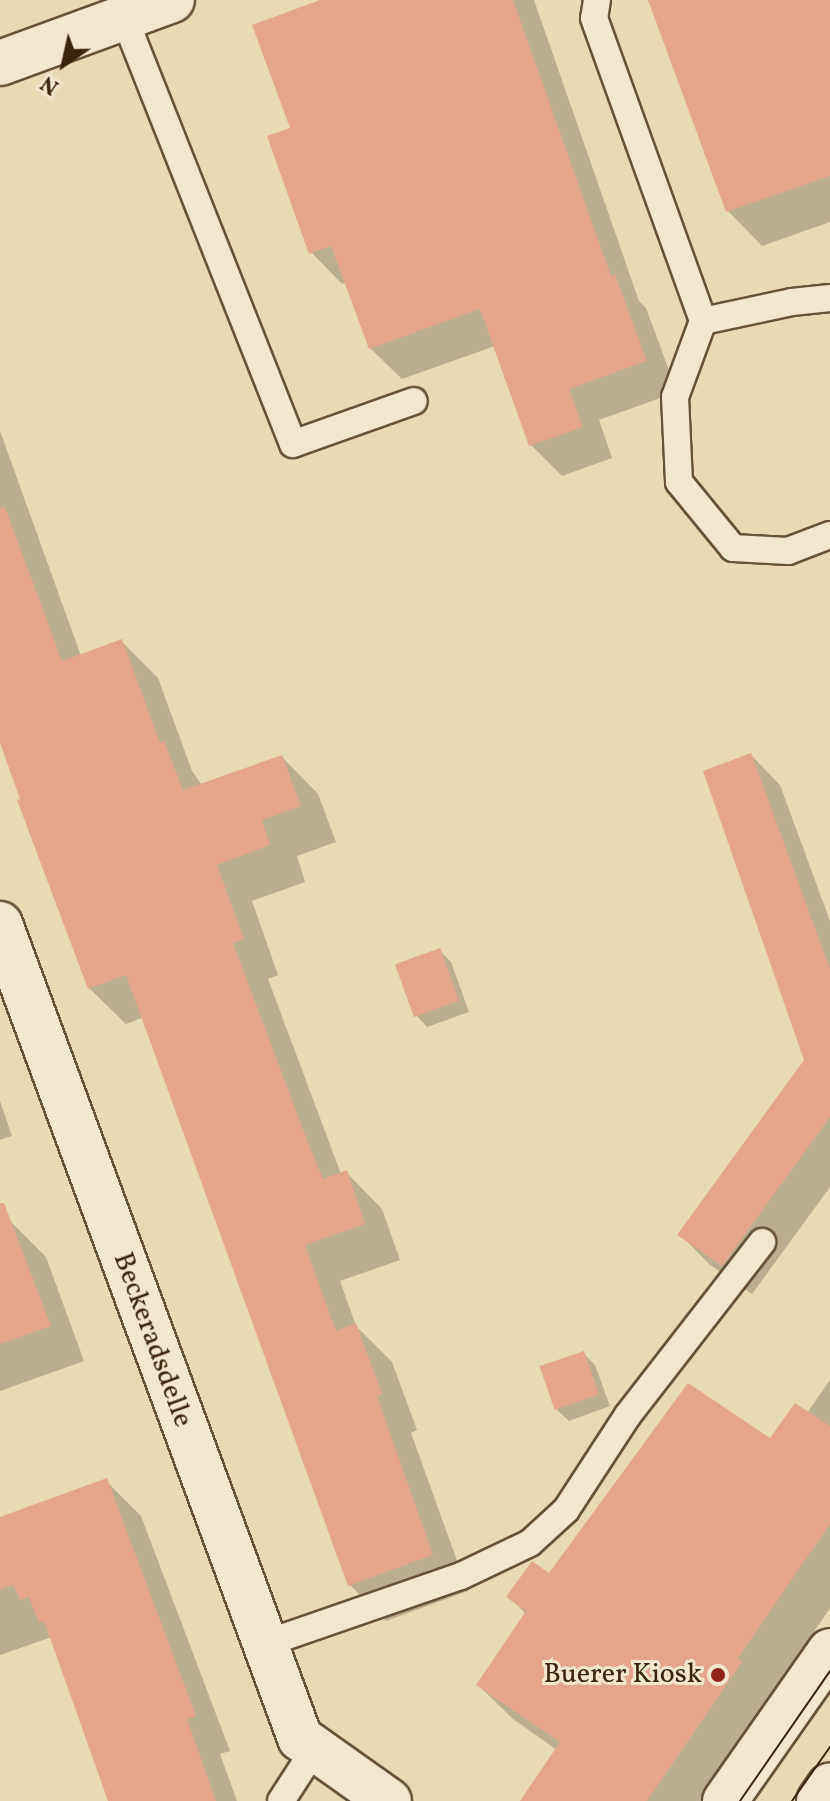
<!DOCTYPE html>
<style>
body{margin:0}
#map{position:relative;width:830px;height:1801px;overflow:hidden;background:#e8dab2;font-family:Vollkorn,serif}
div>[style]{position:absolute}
.shadow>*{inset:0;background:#0003}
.building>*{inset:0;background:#e4a58b;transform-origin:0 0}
.roads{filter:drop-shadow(2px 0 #665236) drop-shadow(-2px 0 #665236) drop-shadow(0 2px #665236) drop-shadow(0 -2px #665236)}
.lane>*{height:26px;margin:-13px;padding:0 13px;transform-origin:13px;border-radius:13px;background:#f0e7cd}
.street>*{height:44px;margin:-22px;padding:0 22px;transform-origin:22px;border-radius:22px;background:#f0e7cd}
.secondary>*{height:44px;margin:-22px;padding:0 22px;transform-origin:22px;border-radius:22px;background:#f0e7cd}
.tram>*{height:2px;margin:-1px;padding:0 1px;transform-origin:1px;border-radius:1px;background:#3a240c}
.dots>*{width:22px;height:22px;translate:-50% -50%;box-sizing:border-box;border:4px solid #f0e7cd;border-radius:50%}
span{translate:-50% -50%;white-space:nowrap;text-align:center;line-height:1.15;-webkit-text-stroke:6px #f0e7cd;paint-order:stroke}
.street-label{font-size:28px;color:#3a240c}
.poi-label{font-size:28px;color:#3a240c}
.right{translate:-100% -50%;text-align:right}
.north{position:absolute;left:24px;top:24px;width:80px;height:80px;-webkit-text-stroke:6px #f0e7cd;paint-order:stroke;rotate:214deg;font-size:22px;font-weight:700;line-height:32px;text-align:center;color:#3a240c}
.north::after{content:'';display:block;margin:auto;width:28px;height:36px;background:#3a240c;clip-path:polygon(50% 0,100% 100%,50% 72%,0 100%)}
</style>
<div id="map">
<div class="shadow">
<i style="clip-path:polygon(325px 0,534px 0,639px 301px,646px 308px,677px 392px,599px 420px,612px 458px,562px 476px,531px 445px,495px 346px,402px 379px,370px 348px,347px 282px,342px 284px,311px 252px,292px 129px)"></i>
<i style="clip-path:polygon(650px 0,830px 0,830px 222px,762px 246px,728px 211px)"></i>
<i style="clip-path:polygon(0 431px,81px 656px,121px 641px,158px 678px,192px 771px,202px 785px,282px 757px,318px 794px,336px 842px,297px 856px,305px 882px,252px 901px,278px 975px,268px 979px,341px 1174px,346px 1172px,382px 1209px,400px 1260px,340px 1281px,356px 1326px,392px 1362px,417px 1430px,411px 1433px,468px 1591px,386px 1621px,350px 1585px,144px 1017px,126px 1024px,89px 988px,0 736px)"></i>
<i style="clip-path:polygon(751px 755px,780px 785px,830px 921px,830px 1187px,752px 1294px,709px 1264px,680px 1234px,806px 1060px)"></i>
<i style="clip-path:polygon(439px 950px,451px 962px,469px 1012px,427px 1027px,416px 1015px)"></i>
<i style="clip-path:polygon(0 1101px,12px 1136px,0 1140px)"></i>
<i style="clip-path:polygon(11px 1222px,46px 1257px,84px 1361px,0 1391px,0 1226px)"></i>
<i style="clip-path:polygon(583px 1353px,595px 1365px,610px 1406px,569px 1421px,557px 1410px)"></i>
<i style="clip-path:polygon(830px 1380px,830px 1608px,772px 1694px,776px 1698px,705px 1801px,522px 1801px,557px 1750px,513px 1719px,478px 1685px,527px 1615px,509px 1597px,550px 1576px,770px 1441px,807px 1413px)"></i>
<i style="clip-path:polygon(106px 1481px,141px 1516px,230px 1751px,220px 1754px,237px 1801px,109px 1801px,52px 1637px,0 1655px,0 1519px)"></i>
</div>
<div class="building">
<i style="clip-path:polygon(320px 0,513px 0,611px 276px,615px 274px,647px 361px,569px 389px,583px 427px,529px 446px,480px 309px,369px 349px,331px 246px,309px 254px,267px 136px,290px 128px,252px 25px)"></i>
<i style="clip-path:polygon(648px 0,830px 0,830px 176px,726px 212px)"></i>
<i style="clip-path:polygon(5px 507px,62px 661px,122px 639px,160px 743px,164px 741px,183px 790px,282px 755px,301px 806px,262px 820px,270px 845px,217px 865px,244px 939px,233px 943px,307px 1140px,323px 1179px,347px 1170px,365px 1224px,305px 1245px,336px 1331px,356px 1323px,382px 1394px,377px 1396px,433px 1555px,348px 1586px,126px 975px,88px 989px,17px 800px,20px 799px,0 743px,0 508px)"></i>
<i style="clip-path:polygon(751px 753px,830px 969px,830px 1117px,722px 1266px,677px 1235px,804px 1060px,703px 771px)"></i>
<i style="left:440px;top:948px;width:56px;height:48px;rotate:70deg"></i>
<i style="clip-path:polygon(0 1203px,4px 1203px,51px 1326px,0 1344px)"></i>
<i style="left:584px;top:1351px;width:46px;height:47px;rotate:71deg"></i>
<i style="clip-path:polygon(688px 1383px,770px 1438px,795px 1403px,830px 1426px,830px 1524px,738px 1658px,742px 1662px,647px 1801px,520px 1801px,560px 1742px,476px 1685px,526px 1611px,506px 1597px,532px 1561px,549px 1573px)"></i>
<i style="clip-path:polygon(107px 1478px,196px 1716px,187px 1719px,216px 1801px,108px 1801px,44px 1621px,39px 1623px,29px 1597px,20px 1600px,13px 1585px,0 1590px,0 1517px)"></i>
</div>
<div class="roads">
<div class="lane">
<i style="left:597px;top:0;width:18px;rotate:99deg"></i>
<i style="left:594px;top:18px;width:322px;rotate:70.2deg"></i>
<i style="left:703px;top:321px;width:91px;rotate:-12.1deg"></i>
<i style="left:792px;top:302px;width:38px;rotate:-6deg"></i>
<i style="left:124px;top:17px;width:459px;rotate:68.4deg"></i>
<i style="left:293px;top:444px;width:128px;rotate:-19.6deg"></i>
<i style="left:703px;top:321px;width:81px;rotate:110.2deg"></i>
<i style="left:675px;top:397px;width:85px;rotate:87.3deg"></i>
<i style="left:679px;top:482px;width:85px;rotate:50.7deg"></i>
<i style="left:733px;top:548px;width:55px;rotate:3.1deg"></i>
<i style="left:788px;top:551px;width:45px;rotate:-20.9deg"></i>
<i style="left:267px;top:1643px;width:205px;rotate:-19.1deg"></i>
<i style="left:461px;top:1576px;width:76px;rotate:-25.6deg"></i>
<i style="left:530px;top:1543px;width:49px;rotate:-42.5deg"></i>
<i style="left:566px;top:1510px;width:113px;rotate:-56.9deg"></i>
<i style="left:628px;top:1415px;width:219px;rotate:-52.2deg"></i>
<i style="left:281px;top:1801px;width:64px;rotate:-57.1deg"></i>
</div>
<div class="street">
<i style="left:0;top:63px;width:183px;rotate:-20.1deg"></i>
<i style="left:0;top:924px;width:868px;rotate:69.77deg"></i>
<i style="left:300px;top:1738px;width:109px;rotate:35.3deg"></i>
</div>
<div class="secondary">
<i style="left:725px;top:1801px;width:183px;rotate:-55deg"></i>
<i style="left:819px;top:1801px;width:19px;rotate:-55deg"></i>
</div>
</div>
<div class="tram">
<i style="left:740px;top:1801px;width:158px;rotate:-55.3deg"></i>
<i style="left:792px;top:1801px;width:66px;rotate:-54.9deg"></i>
</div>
<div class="dots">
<i style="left:718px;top:1675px;background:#8f2418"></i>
</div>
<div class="street-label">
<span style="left:152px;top:1340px;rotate:70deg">Beckeradsdelle</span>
</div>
<div class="poi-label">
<span class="right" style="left:702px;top:1675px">Buerer Kiosk</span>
</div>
<div class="north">N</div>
</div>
